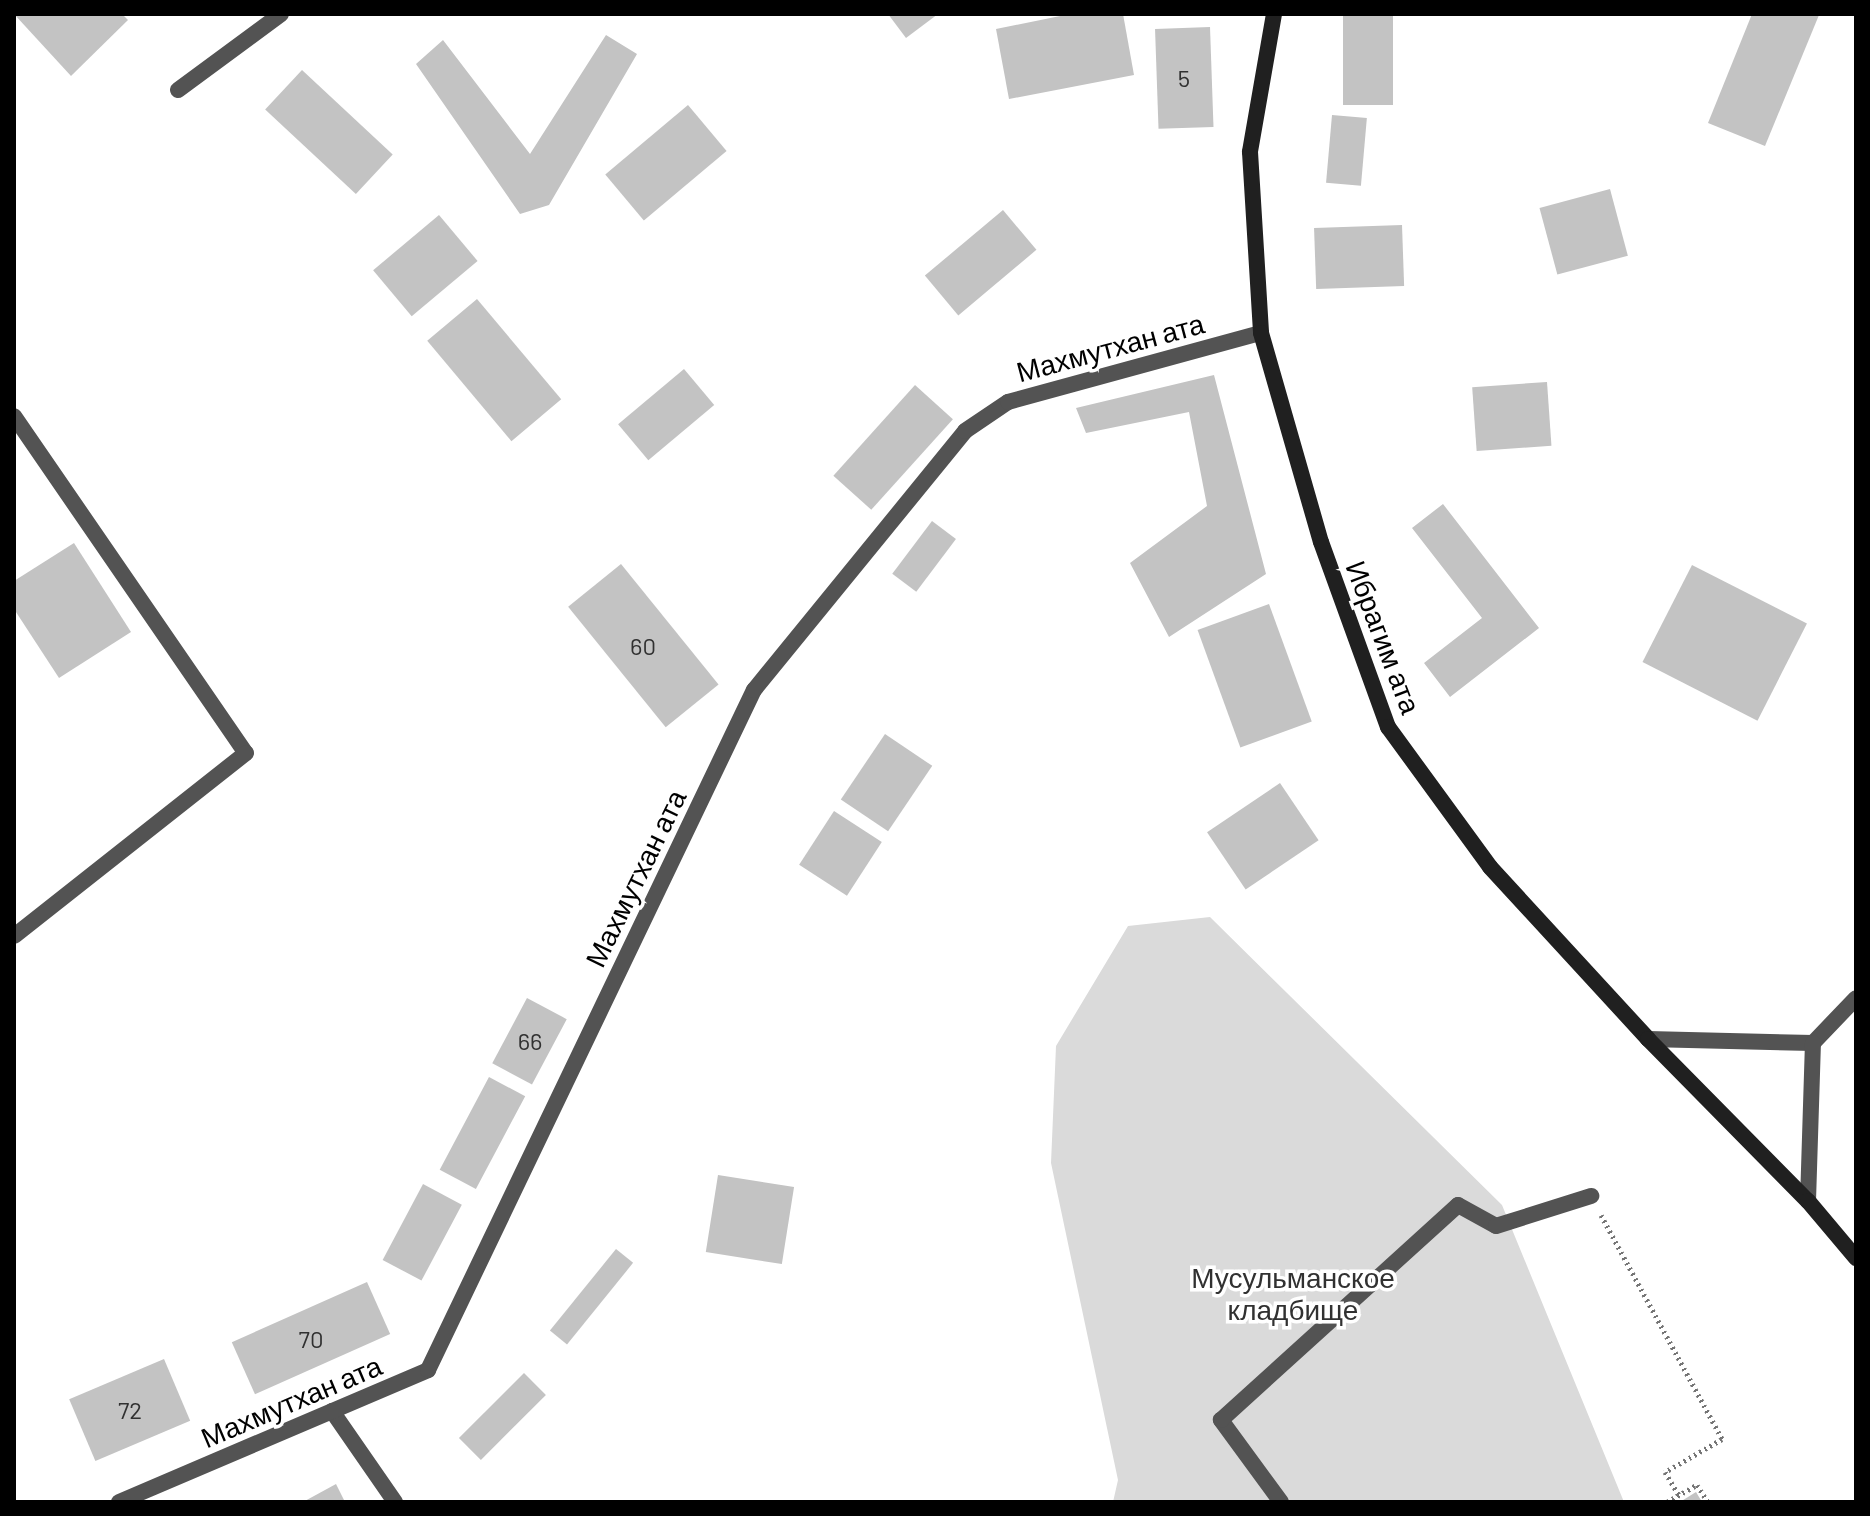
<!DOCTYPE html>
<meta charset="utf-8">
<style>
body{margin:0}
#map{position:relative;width:1870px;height:1516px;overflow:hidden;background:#fff;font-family:Barlow,sans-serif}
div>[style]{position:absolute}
.green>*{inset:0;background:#dadada}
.building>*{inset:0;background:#c3c3c3;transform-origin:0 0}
.path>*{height:5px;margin-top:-2.5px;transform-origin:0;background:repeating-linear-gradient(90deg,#757575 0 2px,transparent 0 6px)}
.street>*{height:16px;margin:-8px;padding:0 8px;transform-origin:8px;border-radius:8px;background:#535353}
.secondary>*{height:16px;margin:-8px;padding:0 8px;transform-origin:8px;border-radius:8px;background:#202020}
span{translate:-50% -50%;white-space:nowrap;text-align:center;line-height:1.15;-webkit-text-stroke:7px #fff;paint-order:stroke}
.number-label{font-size:24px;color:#313131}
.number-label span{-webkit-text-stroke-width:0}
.street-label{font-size:28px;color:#000}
.park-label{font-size:28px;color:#313131}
.frame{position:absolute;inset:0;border:16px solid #000;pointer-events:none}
</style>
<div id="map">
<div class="green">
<i style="clip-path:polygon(1210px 917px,1502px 1205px,1624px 1502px,1113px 1502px,1118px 1480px,1051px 1163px,1056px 1046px,1128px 926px)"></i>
</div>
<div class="building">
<i style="clip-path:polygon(14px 14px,122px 14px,128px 20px,71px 76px)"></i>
<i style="clip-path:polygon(888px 14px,938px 14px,906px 38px)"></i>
<i style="clip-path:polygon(1070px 14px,1123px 14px,1134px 75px,1009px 99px,996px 29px)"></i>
<i style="left:1343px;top:14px;width:50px;height:91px"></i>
<i style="clip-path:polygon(1752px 14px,1819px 15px,1765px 146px,1708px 123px)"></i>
<i style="left:1210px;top:27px;width:100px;height:55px;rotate:88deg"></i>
<i style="clip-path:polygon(606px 35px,637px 54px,549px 205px,520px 214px,416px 64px,443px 40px,530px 154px)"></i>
<i style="left:302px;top:70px;width:124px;height:54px;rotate:43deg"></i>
<i style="left:688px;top:105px;width:60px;height:108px;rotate:50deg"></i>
<i style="left:1332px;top:115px;width:35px;height:68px;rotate:5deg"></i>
<i style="left:1610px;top:189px;width:69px;height:73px;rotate:75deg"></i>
<i style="left:1003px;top:210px;width:52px;height:102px;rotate:50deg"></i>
<i style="left:439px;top:215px;width:60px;height:86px;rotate:50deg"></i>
<i style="left:1402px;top:225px;width:61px;height:88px;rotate:88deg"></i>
<i style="left:477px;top:299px;width:131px;height:65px;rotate:50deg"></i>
<i style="left:684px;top:369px;width:47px;height:86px;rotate:50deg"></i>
<i style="clip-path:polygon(1214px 375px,1266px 574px,1169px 637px,1130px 563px,1207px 506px,1189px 412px,1086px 433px,1076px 408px)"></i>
<i style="left:1547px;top:382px;width:64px;height:75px;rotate:86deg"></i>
<i style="left:915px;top:385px;width:51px;height:122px;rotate:42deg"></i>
<i style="clip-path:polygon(1443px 504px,1539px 628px,1450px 697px,1424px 663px,1482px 618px,1412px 528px)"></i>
<i style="left:932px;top:521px;width:30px;height:66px;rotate:37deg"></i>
<i style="clip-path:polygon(74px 543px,131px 632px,59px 678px,14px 609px,14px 581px)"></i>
<i style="left:621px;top:564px;width:155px;height:68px;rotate:51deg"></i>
<i style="left:1692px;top:565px;width:129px;height:109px;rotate:27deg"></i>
<i style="left:1269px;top:604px;width:125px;height:76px;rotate:70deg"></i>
<i style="left:885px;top:734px;width:57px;height:79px;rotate:34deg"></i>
<i style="left:1280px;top:783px;width:69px;height:88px;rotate:56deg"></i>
<i style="left:834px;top:811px;width:57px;height:64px;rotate:33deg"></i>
<i style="left:527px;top:998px;width:45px;height:74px;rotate:28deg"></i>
<i style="left:489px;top:1077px;width:41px;height:105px;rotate:28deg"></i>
<i style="left:718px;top:1175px;width:77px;height:78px;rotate:9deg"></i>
<i style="left:423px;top:1184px;width:44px;height:86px;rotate:28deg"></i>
<i style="left:616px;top:1249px;width:22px;height:105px;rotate:39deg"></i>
<i style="left:367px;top:1282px;width:57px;height:148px;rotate:66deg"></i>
<i style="left:164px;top:1359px;width:67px;height:103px;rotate:67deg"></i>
<i style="left:524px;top:1373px;width:31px;height:92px;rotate:45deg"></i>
<i style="clip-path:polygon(336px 1484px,345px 1502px,303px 1502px)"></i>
<i style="clip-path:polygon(1696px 1492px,1702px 1502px,1680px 1502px)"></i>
</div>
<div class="path">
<i style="left:1601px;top:1215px;width:255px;rotate:61.6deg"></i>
<i style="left:1722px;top:1439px;width:66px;rotate:149.9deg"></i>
<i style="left:1665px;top:1472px;width:27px;rotate:59deg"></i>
<i style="left:1667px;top:1502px;width:34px;rotate:-30deg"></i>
<i style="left:1697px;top:1485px;width:20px;rotate:57deg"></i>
</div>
<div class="street">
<i style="left:178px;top:90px;width:128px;rotate:-36.4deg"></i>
<i style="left:14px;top:416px;width:409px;rotate:55.5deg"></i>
<i style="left:246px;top:753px;width:295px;rotate:141.7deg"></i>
<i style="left:1648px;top:1039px;width:165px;rotate:1.4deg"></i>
<i style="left:1813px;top:1043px;width:62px;rotate:-46.3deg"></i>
<i style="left:1808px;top:1201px;width:158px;rotate:-88.2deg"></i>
<i style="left:332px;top:1411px;width:111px;rotate:55.3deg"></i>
<i style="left:119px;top:1502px;width:336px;rotate:-23.1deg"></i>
<i style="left:428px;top:1370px;width:754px;rotate:-64.39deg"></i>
<i style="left:754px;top:690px;width:334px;rotate:-50.8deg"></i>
<i style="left:965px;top:431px;width:52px;rotate:-34deg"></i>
<i style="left:1008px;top:402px;width:262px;rotate:-15.3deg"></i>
<i style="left:1281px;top:1502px;width:102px;rotate:-126.2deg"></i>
<i style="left:1221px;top:1420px;width:320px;rotate:-42.2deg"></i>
<i style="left:1458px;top:1205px;width:43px;rotate:28.9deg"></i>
<i style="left:1496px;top:1226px;width:100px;rotate:-17.5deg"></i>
</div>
<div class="secondary">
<i style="left:1274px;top:14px;width:140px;rotate:99.9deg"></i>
<i style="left:1250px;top:152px;width:181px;rotate:86.5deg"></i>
<i style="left:1261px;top:333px;width:217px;rotate:74deg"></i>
<i style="left:1321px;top:542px;width:197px;rotate:70.1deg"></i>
<i style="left:1388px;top:727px;width:173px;rotate:53.9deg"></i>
<i style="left:1490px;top:867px;width:234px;rotate:47.4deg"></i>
<i style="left:1648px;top:1039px;width:228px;rotate:45.4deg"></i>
<i style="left:1808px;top:1201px;width:75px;rotate:49.9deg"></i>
</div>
<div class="number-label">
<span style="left:1184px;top:78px">5</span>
<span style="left:643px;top:646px">60</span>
<span style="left:530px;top:1041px">66</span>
<span style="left:311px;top:1339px">70</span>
<span style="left:130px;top:1410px">72</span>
</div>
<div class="street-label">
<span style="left:1110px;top:347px;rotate:-15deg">Махмутхан ата</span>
<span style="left:1384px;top:637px;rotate:69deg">Ибрагим ата</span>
<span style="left:635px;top:878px;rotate:-64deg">Махмутхан ата</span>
<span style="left:291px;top:1401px;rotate:-23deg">Махмутхан ата</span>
</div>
<div class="park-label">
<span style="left:1293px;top:1293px">Мусульманское<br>кладбище</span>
</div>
<div class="frame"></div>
</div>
